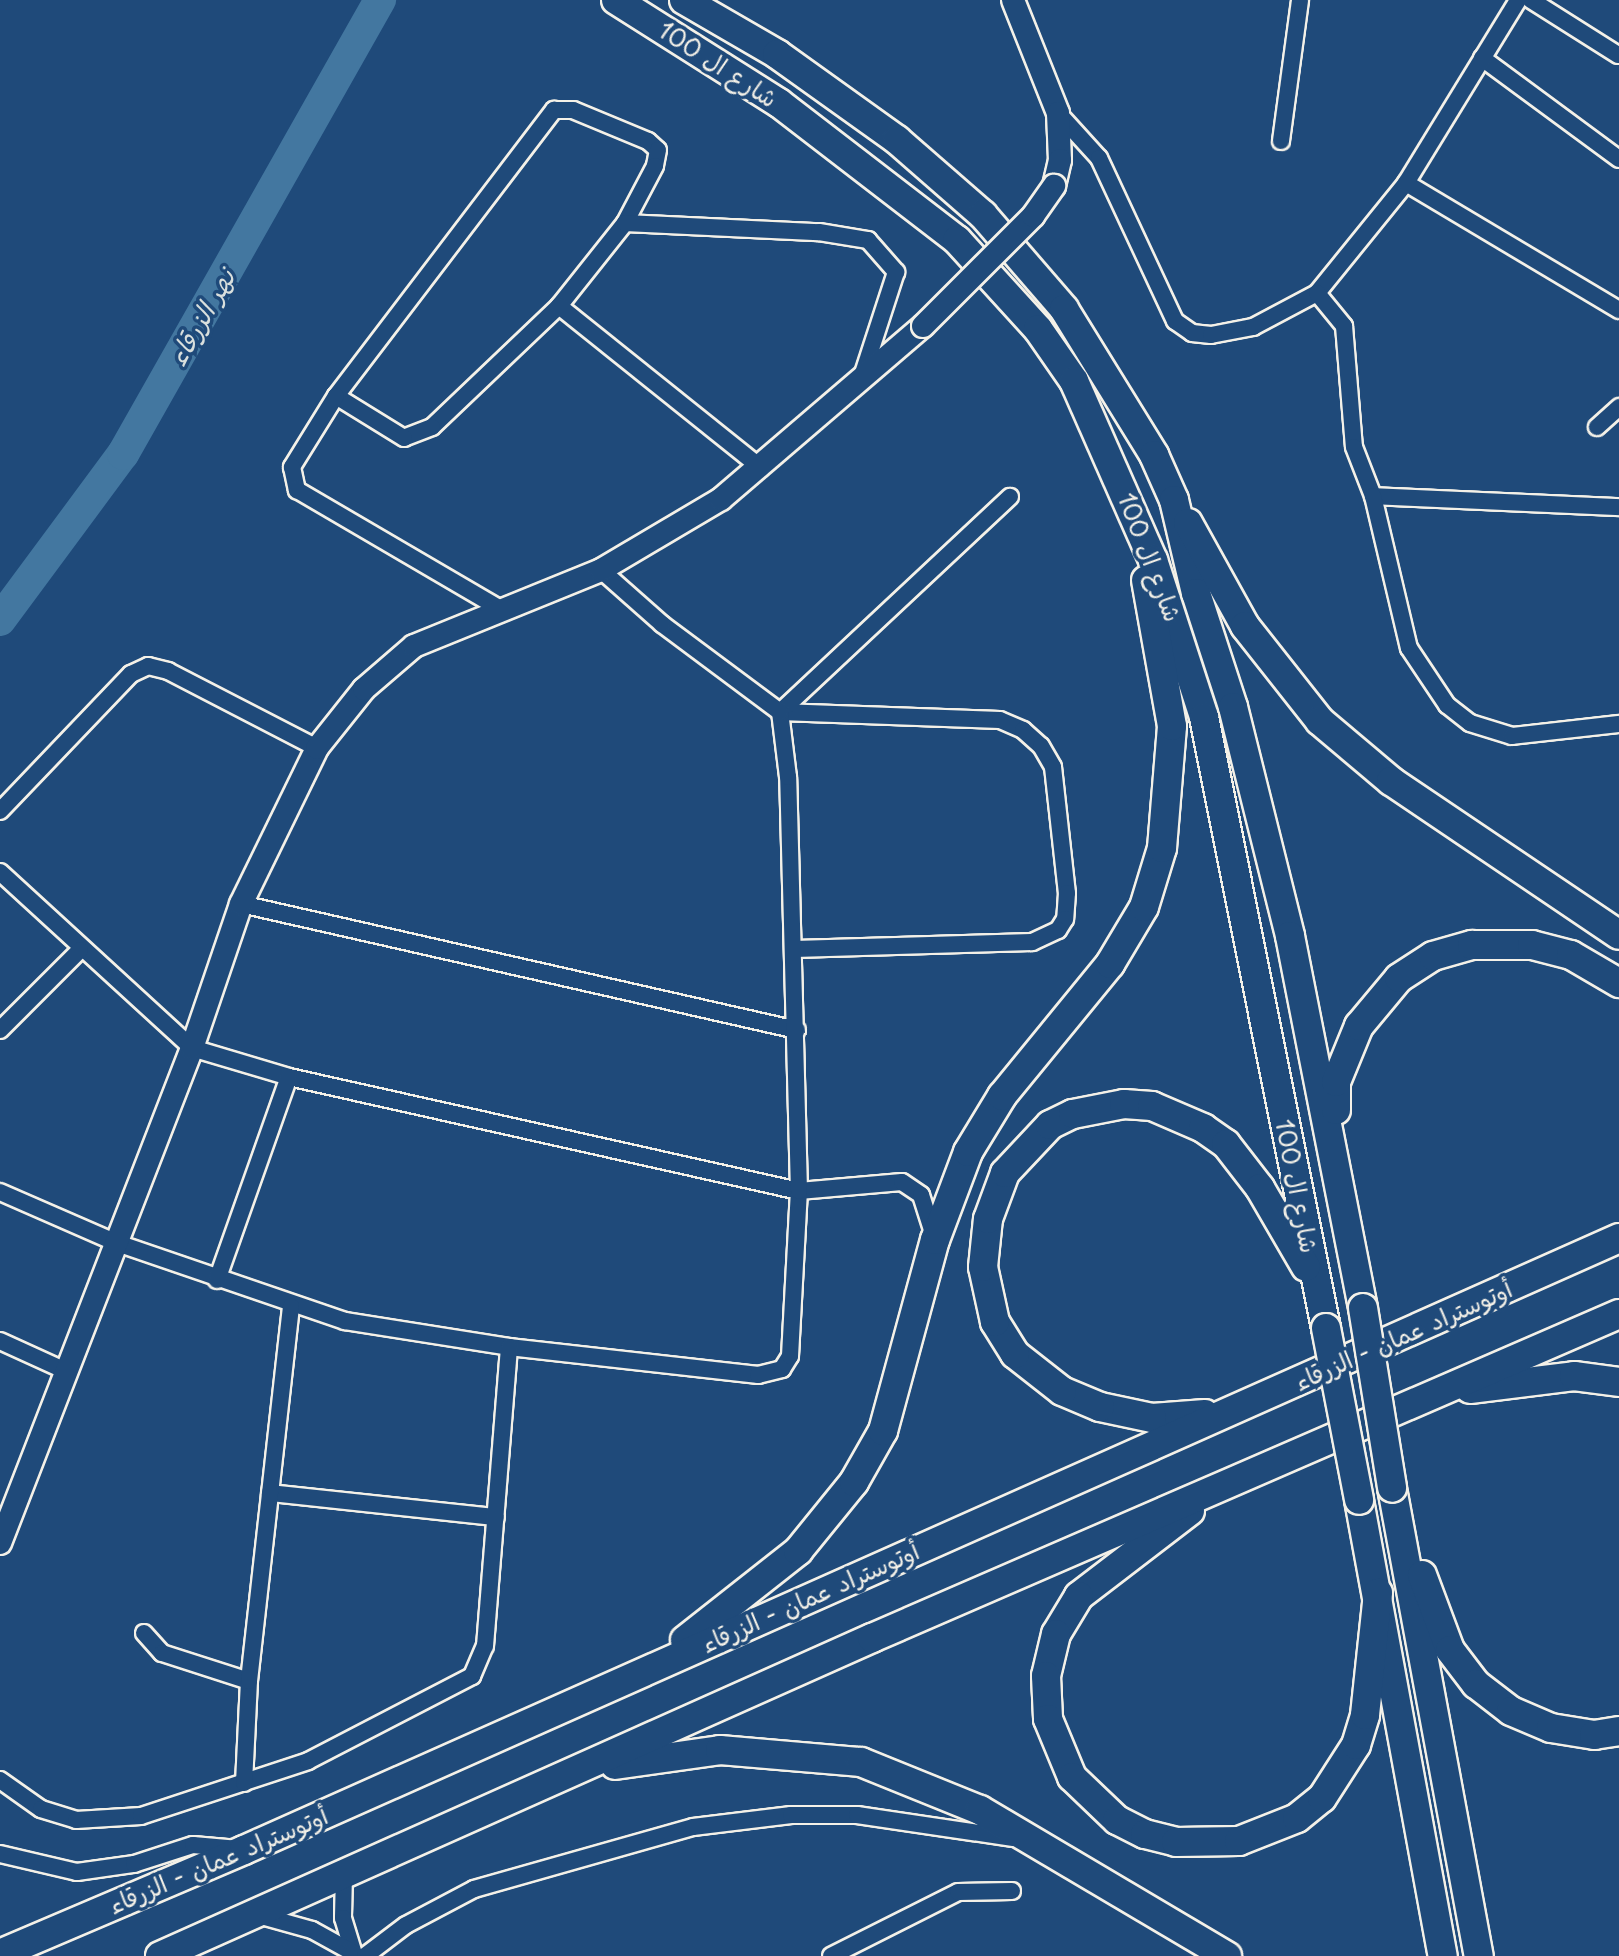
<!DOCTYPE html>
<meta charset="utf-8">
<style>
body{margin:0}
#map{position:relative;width:1619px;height:1956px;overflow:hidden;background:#1f4a7a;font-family:"Playpen Sans","Playpen Sans Arabic",sans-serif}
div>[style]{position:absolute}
.river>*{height:32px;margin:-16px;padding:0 16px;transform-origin:16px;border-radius:16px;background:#4377a0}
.roads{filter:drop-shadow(2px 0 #f4f1e8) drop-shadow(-2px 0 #f4f1e8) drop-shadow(0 2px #f4f1e8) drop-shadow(0 -2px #f4f1e8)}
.street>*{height:16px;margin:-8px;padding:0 8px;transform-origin:8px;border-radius:8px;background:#1f4a7a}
.secondary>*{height:22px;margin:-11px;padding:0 11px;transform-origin:11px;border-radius:11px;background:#1f4a7a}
.highway>*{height:28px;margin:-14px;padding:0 14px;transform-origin:14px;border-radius:14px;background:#1f4a7a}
.bridges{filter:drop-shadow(2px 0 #f4f1e8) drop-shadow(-2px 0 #f4f1e8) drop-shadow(0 2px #f4f1e8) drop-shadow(0 -2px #f4f1e8)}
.secondary-bridge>*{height:22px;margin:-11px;padding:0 11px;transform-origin:11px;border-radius:11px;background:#1f4a7a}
.highway-bridge>*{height:28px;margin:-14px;padding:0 14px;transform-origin:14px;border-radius:14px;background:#1f4a7a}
span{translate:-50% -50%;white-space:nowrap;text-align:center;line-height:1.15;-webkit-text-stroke:7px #1f4a7a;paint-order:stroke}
.street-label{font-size:24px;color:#f4f1e8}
.water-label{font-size:26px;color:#d9dfdd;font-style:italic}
</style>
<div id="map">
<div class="river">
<i style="left:0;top:620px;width:207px;rotate:-53.5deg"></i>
<i style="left:123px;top:454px;width:522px;rotate:-60.49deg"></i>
</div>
<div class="roads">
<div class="street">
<i style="left:1531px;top:0;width:103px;rotate:32.3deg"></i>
<i style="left:1482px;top:58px;width:170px;rotate:36.4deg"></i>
<i style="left:554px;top:110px;width:19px"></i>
<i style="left:573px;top:110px;width:81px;rotate:22.5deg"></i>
<i style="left:648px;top:141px;width:13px;rotate:42deg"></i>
<i style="left:658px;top:150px;width:16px;rotate:101deg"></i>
<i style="left:655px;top:166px;width:64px;rotate:117.8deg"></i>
<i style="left:625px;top:223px;width:106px;rotate:128.5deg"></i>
<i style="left:559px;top:306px;width:175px;rotate:136.4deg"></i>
<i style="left:432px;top:427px;width:30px;rotate:159deg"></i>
<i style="left:404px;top:438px;width:80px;rotate:-148.3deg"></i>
<i style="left:336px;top:396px;width:360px;rotate:-52.7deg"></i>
<i style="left:1058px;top:113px;width:61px;rotate:47.7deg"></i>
<i style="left:1099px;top:158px;width:180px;rotate:65deg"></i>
<i style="left:1175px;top:321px;width:21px;rotate:35deg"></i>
<i style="left:1192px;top:333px;width:19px;rotate:6deg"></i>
<i style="left:1211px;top:335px;width:43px;rotate:-10.8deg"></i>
<i style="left:1253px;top:327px;width:72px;rotate:-28deg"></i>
<i style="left:1317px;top:293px;width:141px;rotate:-51deg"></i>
<i style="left:1406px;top:183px;width:215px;rotate:-58.5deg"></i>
<i style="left:1281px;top:141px;width:142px;rotate:-82.3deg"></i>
<i style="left:1406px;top:183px;width:248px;rotate:30.8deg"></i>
<i style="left:625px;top:223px;width:194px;rotate:2.7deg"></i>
<i style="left:819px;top:232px;width:50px;rotate:9.3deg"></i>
<i style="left:868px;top:240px;width:43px;rotate:48.8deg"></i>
<i style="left:896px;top:272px;width:114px;rotate:108deg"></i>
<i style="left:1317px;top:293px;width:43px;rotate:50.7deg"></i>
<i style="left:1344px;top:326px;width:121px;rotate:85.3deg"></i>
<i style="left:1354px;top:447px;width:53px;rotate:68.8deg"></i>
<i style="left:1373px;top:496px;width:246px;rotate:2.6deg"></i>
<i style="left:559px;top:306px;width:259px;rotate:38.7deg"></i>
<i style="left:336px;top:396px;width:84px;rotate:121.8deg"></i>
<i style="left:292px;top:467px;width:24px;rotate:78deg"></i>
<i style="left:297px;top:490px;width:234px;rotate:30.3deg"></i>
<i style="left:1597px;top:427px;width:30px;rotate:-42deg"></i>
<i style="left:1373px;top:496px;width:156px;rotate:76.7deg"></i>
<i style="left:1409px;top:648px;width:69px;rotate:56.3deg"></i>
<i style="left:1447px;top:705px;width:29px;rotate:38deg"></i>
<i style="left:1470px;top:723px;width:44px;rotate:17.2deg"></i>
<i style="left:1512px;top:736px;width:108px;rotate:-6.4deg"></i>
<i style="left:780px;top:712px;width:220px;rotate:2.1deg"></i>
<i style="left:1000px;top:720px;width:25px;rotate:23deg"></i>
<i style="left:1023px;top:730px;width:24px;rotate:42deg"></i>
<i style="left:1041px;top:746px;width:24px;rotate:60deg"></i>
<i style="left:1053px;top:767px;width:127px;rotate:83.7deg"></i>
<i style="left:1067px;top:893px;width:26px;rotate:94deg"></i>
<i style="left:1065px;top:919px;width:13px;rotate:122deg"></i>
<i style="left:1058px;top:930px;width:29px;rotate:155deg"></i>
<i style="left:1032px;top:942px;width:238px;rotate:178.3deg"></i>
<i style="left:780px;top:712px;width:315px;rotate:-43.1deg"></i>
<i style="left:0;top:811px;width:190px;rotate:-46.3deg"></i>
<i style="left:131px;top:674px;width:19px;rotate:-25deg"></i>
<i style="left:148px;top:666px;width:21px;rotate:14deg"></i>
<i style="left:168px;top:671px;width:168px;rotate:27.3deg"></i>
<i style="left:0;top:872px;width:260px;rotate:42.5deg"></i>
<i style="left:192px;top:1048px;width:101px;rotate:16.6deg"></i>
<i style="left:289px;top:1077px;width:523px;rotate:12.6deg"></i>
<i style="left:799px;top:1191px;width:103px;rotate:-5deg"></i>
<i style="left:902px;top:1182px;width:23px;rotate:34deg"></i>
<i style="left:921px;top:1195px;width:43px;rotate:72.4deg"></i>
<i style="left:241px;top:904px;width:570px;rotate:12.77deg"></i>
<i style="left:0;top:1030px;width:113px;rotate:-45deg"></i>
<i style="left:0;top:1192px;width:128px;rotate:23.6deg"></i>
<i style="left:117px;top:1243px;width:241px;rotate:18.9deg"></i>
<i style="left:345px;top:1321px;width:166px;rotate:9deg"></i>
<i style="left:509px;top:1347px;width:251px;rotate:6.4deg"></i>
<i style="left:758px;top:1375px;width:25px;rotate:-14deg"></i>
<i style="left:782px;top:1369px;width:15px;rotate:-58deg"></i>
<i style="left:790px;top:1356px;width:165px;rotate:-86.9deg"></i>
<i style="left:799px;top:1191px;width:414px;rotate:-91.5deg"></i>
<i style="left:788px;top:777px;width:65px;rotate:-97deg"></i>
<i style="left:780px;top:712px;width:147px;rotate:-143.3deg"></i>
<i style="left:662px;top:624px;width:81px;rotate:-138.5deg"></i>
<i style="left:217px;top:1280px;width:215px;rotate:-70.5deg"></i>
<i style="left:0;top:1341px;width:70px;rotate:24.4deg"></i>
<i style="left:270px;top:1493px;width:227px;rotate:6.1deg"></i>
<i style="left:144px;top:1633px;width:27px;rotate:48deg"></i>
<i style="left:162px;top:1653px;width:91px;rotate:17.8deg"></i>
<i style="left:0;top:1780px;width:50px;rotate:35.3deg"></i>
<i style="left:41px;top:1809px;width:37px;rotate:17deg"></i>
<i style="left:76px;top:1820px;width:65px;rotate:-3.5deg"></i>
<i style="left:141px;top:1816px;width:176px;rotate:-18.2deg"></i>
<i style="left:308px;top:1761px;width:185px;rotate:-27.4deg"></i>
<i style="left:472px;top:1676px;width:33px;rotate:-67deg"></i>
<i style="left:485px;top:1646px;width:300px;rotate:-85.4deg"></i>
<i style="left:244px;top:1783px;width:102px;rotate:-87.2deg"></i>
<i style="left:249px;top:1681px;width:377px;rotate:-83.6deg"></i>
<i style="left:0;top:1854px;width:79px;rotate:13.2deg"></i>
<i style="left:77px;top:1872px;width:58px;rotate:-8deg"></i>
<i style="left:134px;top:1864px;width:62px;rotate:-17.9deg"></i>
<i style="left:193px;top:1845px;width:46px;rotate:5deg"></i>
<i style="left:344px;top:1873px;width:45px;rotate:91.3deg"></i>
<i style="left:343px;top:1918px;width:39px;rotate:73deg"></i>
<i style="left:258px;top:1915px;width:56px;rotate:15.5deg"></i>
<i style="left:312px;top:1930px;width:46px;rotate:28.8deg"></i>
<i style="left:365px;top:1956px;width:51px;rotate:-37.1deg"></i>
<i style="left:406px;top:1925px;width:77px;rotate:-27.9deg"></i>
<i style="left:474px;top:1889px;width:228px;rotate:-15.8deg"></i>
<i style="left:693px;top:1827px;width:99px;rotate:-7deg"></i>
<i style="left:791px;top:1815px;width:66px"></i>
<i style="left:857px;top:1815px;width:158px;rotate:8.4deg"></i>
<i style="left:831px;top:1956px;width:142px;rotate:-26.7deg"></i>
<i style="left:958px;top:1892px;width:54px;rotate:-1.1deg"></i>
</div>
<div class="secondary">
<i style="left:1013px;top:0;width:122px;rotate:68.3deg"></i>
<i style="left:1058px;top:113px;width:47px;rotate:87.6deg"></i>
<i style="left:1060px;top:160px;width:27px;rotate:103deg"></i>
<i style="left:0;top:1543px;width:531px;rotate:-68.8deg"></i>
<i style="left:192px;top:1048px;width:152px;rotate:-71.2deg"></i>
<i style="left:241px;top:904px;width:174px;rotate:-64deg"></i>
<i style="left:317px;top:748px;width:75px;rotate:-51.5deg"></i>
<i style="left:364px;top:689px;width:66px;rotate:-40.7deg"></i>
<i style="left:414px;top:646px;width:202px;rotate:-22.1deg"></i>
<i style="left:601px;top:570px;width:139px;rotate:-30.6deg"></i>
<i style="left:721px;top:499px;width:266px;rotate:-40.6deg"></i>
</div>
<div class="highway">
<i style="left:616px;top:0;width:193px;rotate:32.3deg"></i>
<i style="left:779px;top:103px;width:225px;rotate:37.6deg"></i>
<i style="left:957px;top:240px;width:120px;rotate:47.7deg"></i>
<i style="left:1038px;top:329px;width:63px;rotate:55.3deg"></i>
<i style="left:1074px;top:381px;width:196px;rotate:66.2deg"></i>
<i style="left:1153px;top:560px;width:165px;rotate:72deg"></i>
<i style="left:1204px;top:717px;width:623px;rotate:78.71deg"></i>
<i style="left:684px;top:0;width:108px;rotate:30.1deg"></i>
<i style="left:777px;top:54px;width:148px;rotate:35.6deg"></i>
<i style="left:897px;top:140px;width:114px;rotate:41.1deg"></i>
<i style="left:983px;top:215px;width:124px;rotate:49.2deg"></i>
<i style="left:1064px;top:309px;width:172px;rotate:58.3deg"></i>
<i style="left:1154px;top:455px;width:49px;rotate:66deg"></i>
<i style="left:1174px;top:500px;width:96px;rotate:76.7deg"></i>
<i style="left:1196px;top:593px;width:120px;rotate:72deg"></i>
<i style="left:1233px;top:707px;width:236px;rotate:76deg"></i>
<i style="left:1290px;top:936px;width:379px;rotate:78.9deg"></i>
<i style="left:1188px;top:523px;width:118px;rotate:61deg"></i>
<i style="left:1245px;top:626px;width:121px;rotate:51.7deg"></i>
<i style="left:1320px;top:721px;width:93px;rotate:40.2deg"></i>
<i style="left:1391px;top:781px;width:275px;rotate:34deg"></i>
<i style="left:1336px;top:1110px;width:28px;rotate:-90deg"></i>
<i style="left:1336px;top:1082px;width:61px;rotate:-67.7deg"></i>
<i style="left:1359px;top:1026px;width:62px;rotate:-50.2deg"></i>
<i style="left:1399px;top:978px;width:40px;rotate:-32.9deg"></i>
<i style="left:1433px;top:956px;width:41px;rotate:-15.8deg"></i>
<i style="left:1472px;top:945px;width:60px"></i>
<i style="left:1532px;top:945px;width:40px;rotate:14.4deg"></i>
<i style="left:1571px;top:955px;width:56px;rotate:30.3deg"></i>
<i style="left:1470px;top:1389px;width:105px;rotate:-7.1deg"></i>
<i style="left:1574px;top:1376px;width:45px;rotate:7.6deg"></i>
<i style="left:1205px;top:1414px;width:53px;rotate:175.7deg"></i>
<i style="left:1152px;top:1418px;width:53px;rotate:-168.1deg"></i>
<i style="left:1100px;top:1407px;width:41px;rotate:-157.2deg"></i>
<i style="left:1062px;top:1391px;width:60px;rotate:-141.8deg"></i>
<i style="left:1015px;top:1354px;width:38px;rotate:-122deg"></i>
<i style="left:995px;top:1322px;width:56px;rotate:-102.3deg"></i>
<i style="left:983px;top:1267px;width:48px;rotate:-84.1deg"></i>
<i style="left:988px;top:1219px;width:49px;rotate:-69.7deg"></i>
<i style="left:1005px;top:1173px;width:66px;rotate:-46.8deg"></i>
<i style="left:1050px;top:1125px;width:25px;rotate:-26deg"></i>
<i style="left:1073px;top:1114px;width:52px;rotate:-11.1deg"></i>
<i style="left:1124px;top:1104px;width:28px;rotate:4deg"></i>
<i style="left:1152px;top:1106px;width:56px;rotate:23.3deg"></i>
<i style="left:1203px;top:1128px;width:28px;rotate:35deg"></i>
<i style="left:1226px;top:1144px;width:56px;rotate:52.3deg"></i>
<i style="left:1260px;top:1188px;width:91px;rotate:59.8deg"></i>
<i style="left:1392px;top:1488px;width:476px;rotate:79.5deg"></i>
<i style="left:1359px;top:1500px;width:464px;rotate:79.6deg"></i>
<i style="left:1190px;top:1511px;width:140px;rotate:142.6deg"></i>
<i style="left:1079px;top:1596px;width:44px;rotate:121.2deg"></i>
<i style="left:1056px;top:1634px;width:43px;rotate:103.4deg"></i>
<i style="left:1046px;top:1676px;width:43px;rotate:87.3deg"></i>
<i style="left:1048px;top:1719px;width:63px;rotate:67.5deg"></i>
<i style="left:1072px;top:1777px;width:62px;rotate:43.7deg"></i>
<i style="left:1117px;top:1820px;width:31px;rotate:27deg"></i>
<i style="left:1145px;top:1834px;width:32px;rotate:14deg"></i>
<i style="left:1176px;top:1842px;width:63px;rotate:-0.9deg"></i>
<i style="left:1239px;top:1841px;width:62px;rotate:-21.6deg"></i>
<i style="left:1297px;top:1818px;width:32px;rotate:-39deg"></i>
<i style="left:1322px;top:1798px;width:63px;rotate:-57.3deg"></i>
<i style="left:1356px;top:1745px;width:31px;rotate:-73deg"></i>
<i style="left:1365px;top:1715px;width:123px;rotate:-83.9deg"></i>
<i style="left:1422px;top:1575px;width:80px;rotate:69.5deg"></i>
<i style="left:1450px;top:1650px;width:43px;rotate:52.6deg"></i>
<i style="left:1476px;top:1684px;width:44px;rotate:37.6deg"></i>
<i style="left:1511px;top:1711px;width:43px;rotate:23deg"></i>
<i style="left:1551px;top:1728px;width:44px;rotate:9.2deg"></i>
<i style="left:1594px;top:1735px;width:25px;rotate:-9deg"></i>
<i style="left:685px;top:1640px;width:144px;rotate:-38.2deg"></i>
<i style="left:798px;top:1551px;width:89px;rotate:-50.9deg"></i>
<i style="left:854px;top:1482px;width:59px;rotate:-60.4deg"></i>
<i style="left:883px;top:1431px;width:198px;rotate:-74.8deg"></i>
<i style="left:935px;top:1240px;width:94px;rotate:-69.4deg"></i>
<i style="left:968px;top:1152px;width:66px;rotate:-58.7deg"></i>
<i style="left:1002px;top:1096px;width:171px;rotate:-50.7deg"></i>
<i style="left:1110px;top:964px;width:66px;rotate:-59.2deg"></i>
<i style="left:1144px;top:907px;width:62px;rotate:-73deg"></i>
<i style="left:1162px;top:848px;width:122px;rotate:-85.3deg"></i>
<i style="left:1172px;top:726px;width:148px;rotate:-100.1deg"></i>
<i style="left:615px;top:1765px;width:106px;rotate:-8.1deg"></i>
<i style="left:720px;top:1750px;width:142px;rotate:4.9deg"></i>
<i style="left:861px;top:1762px;width:128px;rotate:22deg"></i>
<i style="left:980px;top:1810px;width:287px;rotate:30.6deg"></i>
<i style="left:0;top:1954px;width:265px;rotate:-23.1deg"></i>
<i style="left:244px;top:1850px;width:1505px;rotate:-23.99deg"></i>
<i style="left:160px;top:1956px;width:780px;rotate:-24.07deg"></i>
<i style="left:872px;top:1638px;width:814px;rotate:-23.45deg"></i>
</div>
</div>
<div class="bridges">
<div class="secondary-bridge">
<i style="left:923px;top:326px;width:156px;rotate:-45deg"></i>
<i style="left:1033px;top:216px;width:37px;rotate:-55deg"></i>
</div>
<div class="highway-bridge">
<i style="left:1363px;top:1308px;width:182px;rotate:80.8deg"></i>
<i style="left:1326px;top:1328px;width:175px;rotate:79.1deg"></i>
</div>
</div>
<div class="street-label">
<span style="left:718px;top:64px;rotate:33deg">شارع ال 100</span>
<span style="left:1150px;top:557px;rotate:69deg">شارع ال 100</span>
<span style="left:1297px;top:1186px;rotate:79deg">شارع ال 100</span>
<span style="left:1403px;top:1335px;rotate:-24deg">أوتوستراد عمان - الزرقاء</span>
<span style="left:810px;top:1597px;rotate:-24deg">أوتوستراد عمان - الزرقاء</span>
<span style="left:218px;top:1860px;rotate:-23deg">أوتوستراد عمان - الزرقاء</span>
</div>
<div class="water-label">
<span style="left:201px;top:317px;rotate:-60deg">نهر الزرقاء</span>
</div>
</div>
